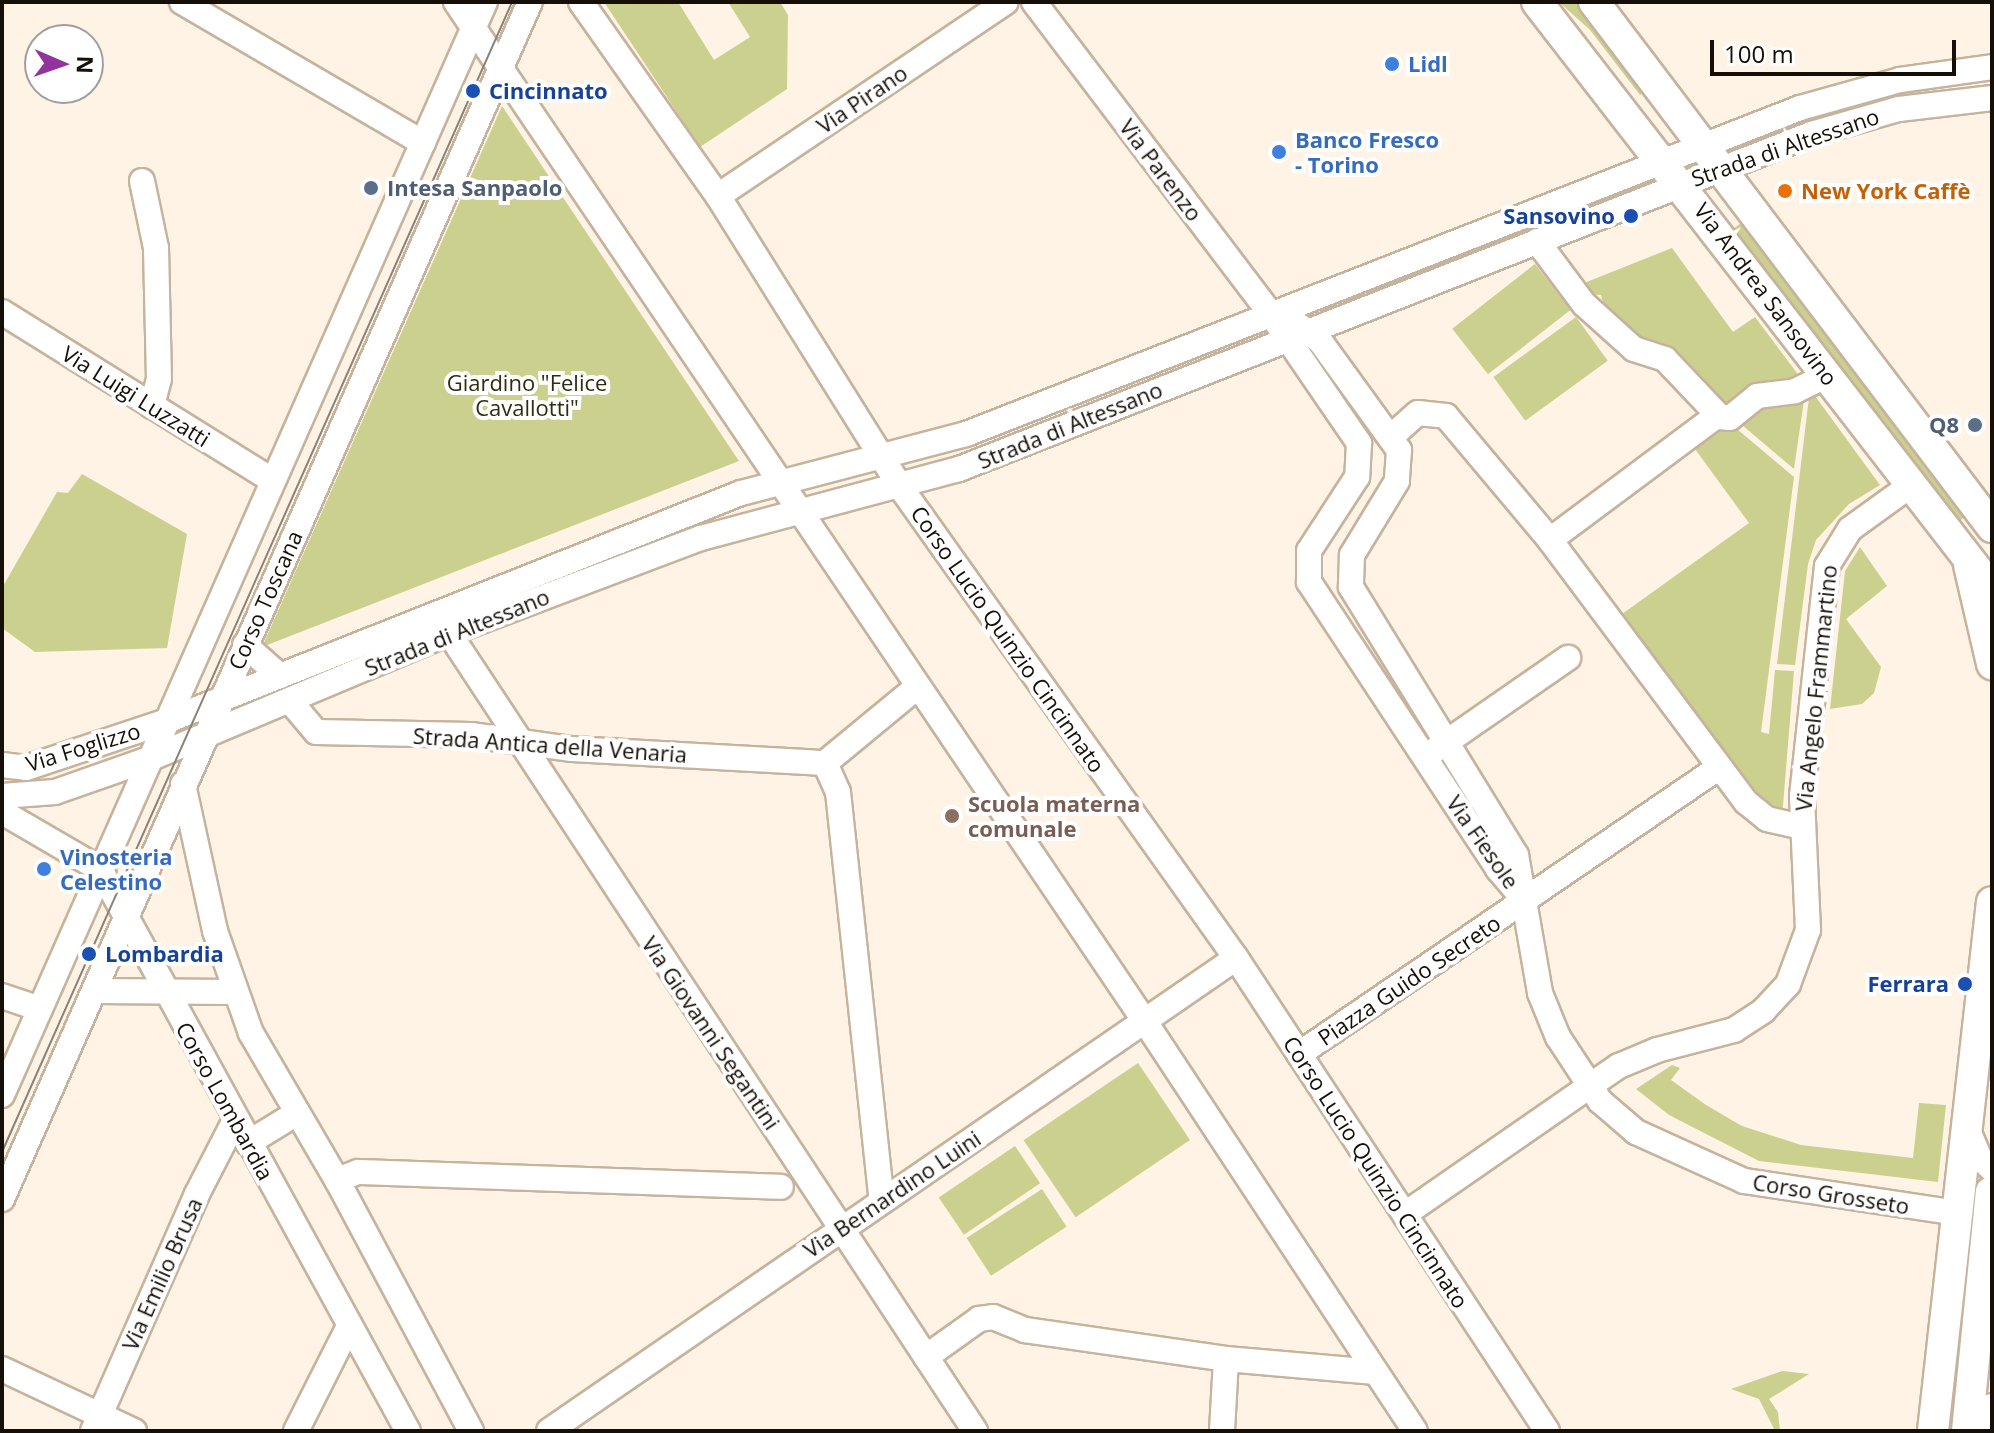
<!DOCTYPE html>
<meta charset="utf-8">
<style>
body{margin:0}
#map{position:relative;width:1994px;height:1433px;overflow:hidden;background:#fef3e4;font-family:"Open Sans",sans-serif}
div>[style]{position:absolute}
.green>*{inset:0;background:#cbd08f;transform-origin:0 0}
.roads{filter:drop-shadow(2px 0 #c5b39d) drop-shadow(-2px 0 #c5b39d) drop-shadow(0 2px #c5b39d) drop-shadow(0 -2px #c5b39d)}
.minor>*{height:24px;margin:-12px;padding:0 12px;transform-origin:12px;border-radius:12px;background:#fff}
.major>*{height:30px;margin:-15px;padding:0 15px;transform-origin:15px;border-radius:15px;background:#fff}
.tram>*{height:2px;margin:-1px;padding:0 1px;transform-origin:1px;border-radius:1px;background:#8b8277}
.dots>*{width:22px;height:22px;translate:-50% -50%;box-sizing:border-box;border:4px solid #fff;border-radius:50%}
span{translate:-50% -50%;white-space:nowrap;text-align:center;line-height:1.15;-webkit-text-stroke:8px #fff;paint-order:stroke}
.shop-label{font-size:22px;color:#366cbe;font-weight:700}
.left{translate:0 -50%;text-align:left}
.transit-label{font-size:22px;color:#164399;font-weight:700}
.right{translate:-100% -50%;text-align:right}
.street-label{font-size:22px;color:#150f07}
.service-label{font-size:22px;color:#4e5e75;font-weight:700}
.food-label{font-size:22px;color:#c56008;font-weight:700}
.park-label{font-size:22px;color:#2c2e0f}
.education-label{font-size:22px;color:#785e54;font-weight:700}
.frame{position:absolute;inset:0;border:4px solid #150f07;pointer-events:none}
.north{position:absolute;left:24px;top:24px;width:80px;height:80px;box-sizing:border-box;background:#fff;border:2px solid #a19f9c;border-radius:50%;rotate:92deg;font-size:22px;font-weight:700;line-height:32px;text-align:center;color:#150f07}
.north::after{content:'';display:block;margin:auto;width:28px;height:36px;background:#92349d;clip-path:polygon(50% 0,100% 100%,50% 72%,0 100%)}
.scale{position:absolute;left:1710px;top:40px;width:246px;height:36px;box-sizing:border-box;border:4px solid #150f07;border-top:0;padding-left:10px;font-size:24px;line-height:28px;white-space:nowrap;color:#150f07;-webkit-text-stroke:6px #fff;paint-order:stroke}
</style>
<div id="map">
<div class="green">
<i style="clip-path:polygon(604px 2px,678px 2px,714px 60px,750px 37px,728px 2px,780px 2px,788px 15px,787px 89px,700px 147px)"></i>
<i style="clip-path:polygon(1559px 2px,1579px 2px,1649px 89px,1640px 95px,1590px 30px)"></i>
<i style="clip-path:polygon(502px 106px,739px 461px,262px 647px)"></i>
<i style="clip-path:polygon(1743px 222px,1968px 513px,1961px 520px,1932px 494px,1734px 228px)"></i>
<i style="clip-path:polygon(1672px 248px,1733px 332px,1755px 317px,1803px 381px,1734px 403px,1716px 401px,1627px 335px,1605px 310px,1601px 295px,1580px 294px,1574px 287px)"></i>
<i style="left:1535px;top:264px;width:58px;height:105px;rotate:52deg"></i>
<i style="left:1576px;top:317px;width:54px;height:102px;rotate:54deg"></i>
<i style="clip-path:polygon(1810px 389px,1880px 485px,1849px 504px,1816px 540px,1808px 564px,1795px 665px,1777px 664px)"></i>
<i style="clip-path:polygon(1805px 393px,1794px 469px,1735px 419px,1744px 409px)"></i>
<i style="clip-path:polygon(1731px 424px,1794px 477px,1761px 732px,1769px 734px,1775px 670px,1794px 671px,1782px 818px,1757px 796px,1622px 614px,1749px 523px,1695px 449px)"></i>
<i style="clip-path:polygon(82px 474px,187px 534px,167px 648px,35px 652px,2px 628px,2px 588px,57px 492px,68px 493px)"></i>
<i style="clip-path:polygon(1860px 547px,1887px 586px,1846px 619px,1881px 667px,1874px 693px,1862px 704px,1830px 709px,1845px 571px)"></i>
<i style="left:1138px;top:1063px;width:93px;height:138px;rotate:56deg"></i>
<i style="clip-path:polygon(1672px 1065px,1680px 1068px,1671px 1080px,1706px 1105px,1742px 1126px,1801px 1145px,1913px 1158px,1919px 1103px,1946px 1105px,1938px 1182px,1759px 1161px,1669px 1115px,1636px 1089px)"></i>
<i style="left:1015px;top:1146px;width:45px;height:92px;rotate:56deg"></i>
<i style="left:1042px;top:1189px;width:45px;height:90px;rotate:57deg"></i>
<i style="clip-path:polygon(1782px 1371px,1809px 1374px,1769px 1399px,1778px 1412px,1780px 1431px,1775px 1431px,1759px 1399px,1731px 1389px)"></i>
</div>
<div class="roads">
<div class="minor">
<i style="left:182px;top:2px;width:279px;rotate:30.3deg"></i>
<i style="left:456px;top:2px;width:1229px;rotate:55.95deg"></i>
<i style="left:1144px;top:1020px;width:492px;rotate:56.6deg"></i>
<i style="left:581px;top:2px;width:237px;rotate:54.8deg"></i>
<i style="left:718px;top:196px;width:345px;rotate:57.9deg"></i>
<i style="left:901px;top:488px;width:577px;rotate:54.52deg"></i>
<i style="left:1236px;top:958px;width:566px;rotate:56.67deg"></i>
<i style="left:1034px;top:2px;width:390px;rotate:52.8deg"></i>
<i style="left:1270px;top:313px;width:158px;rotate:55.6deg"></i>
<i style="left:1359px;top:443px;width:34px;rotate:93deg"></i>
<i style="left:1357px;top:477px;width:88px;rotate:123deg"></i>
<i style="left:1309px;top:551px;width:31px;rotate:90deg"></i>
<i style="left:1309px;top:582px;width:344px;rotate:56.6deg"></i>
<i style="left:1498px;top:869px;width:43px;rotate:49.7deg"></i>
<i style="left:142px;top:181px;width:68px;rotate:78.2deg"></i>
<i style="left:156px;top:248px;width:131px;rotate:88.7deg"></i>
<i style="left:159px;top:379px;width:28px;rotate:105deg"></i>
<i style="left:718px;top:196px;width:347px;rotate:-34deg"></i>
<i style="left:1537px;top:241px;width:79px;rotate:53.3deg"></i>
<i style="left:1584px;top:304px;width:67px;rotate:42deg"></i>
<i style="left:1634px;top:349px;width:33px;rotate:18deg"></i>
<i style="left:1665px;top:359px;width:80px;rotate:46.5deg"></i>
<i style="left:1720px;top:417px;width:10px;rotate:6deg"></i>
<i style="left:1730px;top:418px;width:35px;rotate:-39deg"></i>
<i style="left:1757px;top:396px;width:38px;rotate:-7deg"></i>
<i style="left:1795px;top:391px;width:37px;rotate:-26deg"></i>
<i style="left:2px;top:312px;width:316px;rotate:31.9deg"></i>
<i style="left:1298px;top:325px;width:27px;rotate:36deg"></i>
<i style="left:1320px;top:341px;width:135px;rotate:54.1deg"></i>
<i style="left:1399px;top:450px;width:31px;rotate:94deg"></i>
<i style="left:1397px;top:481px;width:87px;rotate:121.3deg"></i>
<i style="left:1352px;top:555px;width:32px;rotate:92deg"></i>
<i style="left:1351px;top:587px;width:315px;rotate:58.4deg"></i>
<i style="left:1516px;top:855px;width:140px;rotate:80.1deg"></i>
<i style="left:1540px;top:993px;width:48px;rotate:67.8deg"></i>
<i style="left:1558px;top:1037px;width:77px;rotate:56.7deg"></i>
<i style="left:1600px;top:1101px;width:48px;rotate:40.7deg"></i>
<i style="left:1636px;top:1132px;width:119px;rotate:24.4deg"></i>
<i style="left:1744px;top:1181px;width:215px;rotate:8.5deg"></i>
<i style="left:1391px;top:437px;width:36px;rotate:-42deg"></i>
<i style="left:1418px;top:413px;width:28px;rotate:6deg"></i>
<i style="left:1446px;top:416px;width:162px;rotate:50deg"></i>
<i style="left:1550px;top:540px;width:327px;rotate:53.2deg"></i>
<i style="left:1746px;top:802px;width:27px;rotate:39deg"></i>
<i style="left:1767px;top:819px;width:36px;rotate:13deg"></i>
<i style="left:1550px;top:540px;width:209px;rotate:-36.7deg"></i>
<i style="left:449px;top:633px;width:956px;rotate:56.61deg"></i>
<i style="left:245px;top:645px;width:47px;rotate:41.5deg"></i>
<i style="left:290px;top:701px;width:40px;rotate:50deg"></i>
<i style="left:316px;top:732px;width:155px;rotate:1.1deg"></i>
<i style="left:471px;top:735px;width:102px;rotate:7.9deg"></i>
<i style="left:572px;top:749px;width:253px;rotate:3.2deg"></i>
<i style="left:825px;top:763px;width:32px;rotate:66deg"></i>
<i style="left:838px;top:792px;width:411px;rotate:83.9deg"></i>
<i style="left:1435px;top:750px;width:162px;rotate:-34.7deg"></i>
<i style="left:825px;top:763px;width:118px;rotate:-39.5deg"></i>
<i style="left:2px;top:765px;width:24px;rotate:7deg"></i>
<i style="left:26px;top:768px;width:145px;rotate:-18.4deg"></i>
<i style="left:164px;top:722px;width:621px;rotate:-21.65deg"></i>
<i style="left:741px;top:493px;width:233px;rotate:-14.7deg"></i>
<i style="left:966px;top:434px;width:895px;rotate:-21.35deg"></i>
<i style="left:1800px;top:108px;width:104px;rotate:-15.6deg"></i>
<i style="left:1900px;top:80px;width:93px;rotate:-8deg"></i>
<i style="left:183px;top:784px;width:150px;rotate:77.7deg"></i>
<i style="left:215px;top:931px;width:108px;rotate:70.6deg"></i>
<i style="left:251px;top:1033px;width:170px;rotate:59.7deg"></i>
<i style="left:337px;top:1180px;width:285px;rotate:61.9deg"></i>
<i style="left:2px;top:796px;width:53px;rotate:-4.3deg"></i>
<i style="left:55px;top:792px;width:100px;rotate:-19.3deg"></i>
<i style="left:149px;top:759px;width:325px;rotate:-22.8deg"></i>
<i style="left:449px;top:633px;width:269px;rotate:-20.7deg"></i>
<i style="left:701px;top:538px;width:267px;rotate:-15deg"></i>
<i style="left:959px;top:469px;width:915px;rotate:-21.46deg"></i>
<i style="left:1811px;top:134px;width:91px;rotate:-15.9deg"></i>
<i style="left:1899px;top:109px;width:94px;rotate:-6.7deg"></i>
<i style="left:2px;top:812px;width:113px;rotate:30.2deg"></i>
<i style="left:100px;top:869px;width:641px;rotate:61.28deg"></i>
<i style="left:95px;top:991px;width:139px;rotate:0.4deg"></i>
<i style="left:2px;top:996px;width:40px;rotate:18.9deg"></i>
<i style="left:1299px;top:1054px;width:507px;rotate:-34.32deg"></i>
<i style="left:2px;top:1095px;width:1195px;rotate:-66.16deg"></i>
<i style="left:1967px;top:1128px;width:33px;rotate:67deg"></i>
<i style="left:1980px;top:1158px;width:16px;rotate:43deg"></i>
<i style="left:248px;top:1143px;width:57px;rotate:-31.5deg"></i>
<i style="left:337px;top:1180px;width:22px;rotate:-21deg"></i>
<i style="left:358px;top:1172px;width:423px;rotate:2deg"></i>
<i style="left:2px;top:1199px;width:1308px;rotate:-66.2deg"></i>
<i style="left:1405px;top:1214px;width:260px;rotate:-34.7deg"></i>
<i style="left:1619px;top:1066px;width:41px;rotate:-22.8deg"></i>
<i style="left:1657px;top:1050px;width:80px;rotate:-14.6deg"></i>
<i style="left:1734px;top:1030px;width:35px;rotate:-33deg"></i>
<i style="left:1763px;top:1011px;width:37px;rotate:-47deg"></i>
<i style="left:1788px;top:984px;width:58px;rotate:-69.7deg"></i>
<i style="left:1808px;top:930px;width:134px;rotate:-92.6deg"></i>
<i style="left:1802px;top:796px;width:231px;rotate:-83.8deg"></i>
<i style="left:1827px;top:566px;width:44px;rotate:-58.1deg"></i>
<i style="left:1850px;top:529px;width:75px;rotate:-35.8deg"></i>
<i style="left:926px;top:1357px;width:65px;rotate:-35.6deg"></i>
<i style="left:979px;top:1319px;width:14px;rotate:-8deg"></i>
<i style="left:993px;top:1317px;width:35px;rotate:22deg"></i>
<i style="left:1025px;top:1330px;width:203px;rotate:8.2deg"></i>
<i style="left:1226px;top:1359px;width:150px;rotate:5deg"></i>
<i style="left:2px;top:1369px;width:146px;rotate:25.2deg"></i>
<i style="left:93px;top:1431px;width:259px;rotate:-66.3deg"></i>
<i style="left:197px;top:1194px;width:83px;rotate:-62.8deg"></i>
<i style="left:296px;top:1431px;width:118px;rotate:-63.2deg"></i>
<i style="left:549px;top:1431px;width:834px;rotate:-34.55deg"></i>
<i style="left:1222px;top:1431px;width:72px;rotate:-86.8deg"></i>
</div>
<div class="major">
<i style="left:1537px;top:2px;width:743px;rotate:52.22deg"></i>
<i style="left:1594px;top:2px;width:659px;rotate:52.83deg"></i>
<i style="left:1969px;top:565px;width:102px;rotate:76.9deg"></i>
<i style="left:1933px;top:1431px;width:532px;rotate:-83.64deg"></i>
<i style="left:1967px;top:1431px;width:240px;rotate:-84.3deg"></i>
<i style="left:1990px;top:1431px;width:22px;rotate:-85deg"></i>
</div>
</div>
<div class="tram">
<i style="left:2px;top:1152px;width:1258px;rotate:-66.08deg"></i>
</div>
<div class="dots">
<i style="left:1392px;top:64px;background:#3f7fe0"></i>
<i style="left:473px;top:91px;background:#1a4fb4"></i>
<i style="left:1279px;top:152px;background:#3f7fe0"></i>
<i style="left:371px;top:188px;background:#5c6f8a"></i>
<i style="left:1785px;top:191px;background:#e8710a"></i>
<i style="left:1631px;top:216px;background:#1a4fb4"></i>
<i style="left:1975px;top:425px;background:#5c6f8a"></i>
<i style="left:952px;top:816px;background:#8d6e63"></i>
<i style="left:44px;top:869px;background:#3f7fe0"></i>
<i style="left:89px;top:954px;background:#1a4fb4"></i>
<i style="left:1965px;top:984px;background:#1a4fb4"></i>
</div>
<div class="shop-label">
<span class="left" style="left:1408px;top:64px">Lidl</span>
<span class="left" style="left:1295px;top:152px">Banco Fresco<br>- Torino</span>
<span class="left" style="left:60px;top:869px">Vinosteria<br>Celestino</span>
</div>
<div class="transit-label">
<span class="left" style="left:489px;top:91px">Cincinnato</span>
<span class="right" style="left:1615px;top:216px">Sansovino</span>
<span class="left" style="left:105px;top:954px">Lombardia</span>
<span class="right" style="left:1949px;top:984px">Ferrara</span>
</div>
<div class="street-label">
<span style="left:862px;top:99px;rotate:-34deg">Via Pirano</span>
<span style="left:1785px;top:147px;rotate:-19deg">Strada di Altessano</span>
<span style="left:1161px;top:170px;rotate:53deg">Via Parenzo</span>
<span style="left:1766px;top:294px;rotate:53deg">Via Andrea Sansovino</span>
<span style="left:136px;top:396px;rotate:32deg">Via Luigi Luzzatti</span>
<span style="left:1070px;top:425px;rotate:-22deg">Strada di Altessano</span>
<span style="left:265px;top:600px;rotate:-66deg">Corso Toscana</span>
<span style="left:457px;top:632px;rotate:-22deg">Strada di Altessano</span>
<span style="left:1008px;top:639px;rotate:55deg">Corso Lucio Quinzio Cincinnato</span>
<span style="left:1816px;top:688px;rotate:-84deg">Via Angelo Frammartino</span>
<span style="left:550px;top:745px;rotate:4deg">Strada Antica della Venaria</span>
<span style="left:83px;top:747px;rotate:-17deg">Via Foglizzo</span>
<span style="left:1483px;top:842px;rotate:55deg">Via Fiesole</span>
<span style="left:1409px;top:980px;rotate:-34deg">Piazza Guido Secreto</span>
<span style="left:711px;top:1033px;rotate:56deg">Via Giovanni Segantini</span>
<span style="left:225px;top:1101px;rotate:61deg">Corso Lombardia</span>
<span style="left:1376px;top:1172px;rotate:57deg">Corso Lucio Quinzio Cincinnato</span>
<span style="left:892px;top:1194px;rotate:-34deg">Via Bernardino Luini</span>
<span style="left:1831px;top:1194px;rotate:9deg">Corso Grosseto</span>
<span style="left:162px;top:1274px;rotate:-66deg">Via Emilio Brusa</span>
</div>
<div class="service-label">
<span class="left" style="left:387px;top:188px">Intesa Sanpaolo</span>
<span class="right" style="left:1959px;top:425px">Q8</span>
</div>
<div class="food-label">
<span class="left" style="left:1801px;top:191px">New York Caffè</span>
</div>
<div class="park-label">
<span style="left:527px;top:395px">Giardino "Felice<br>Cavallotti"</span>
</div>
<div class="education-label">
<span class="left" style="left:968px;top:816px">Scuola materna<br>comunale</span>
</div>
<div class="frame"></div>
<div class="north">N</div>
<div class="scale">100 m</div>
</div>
